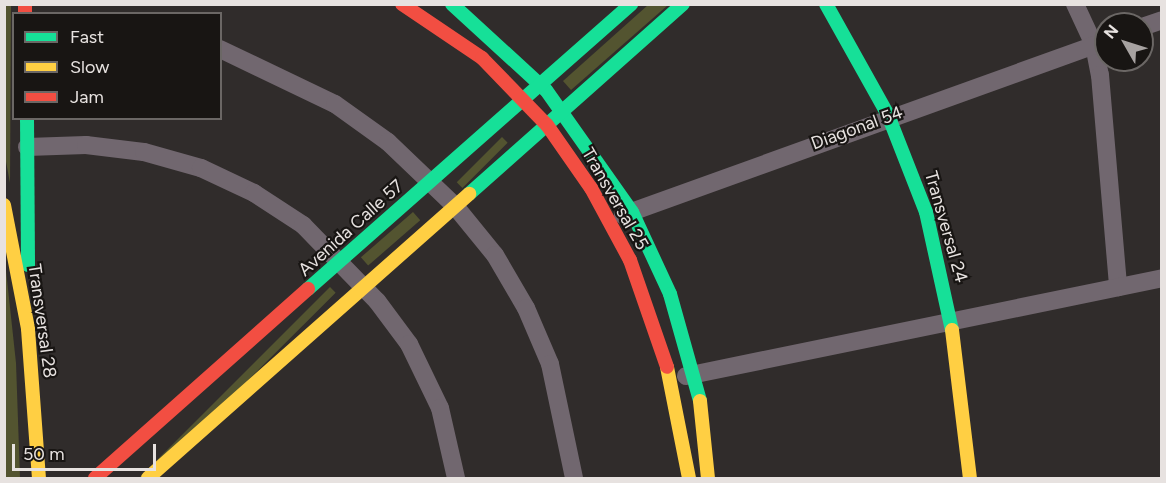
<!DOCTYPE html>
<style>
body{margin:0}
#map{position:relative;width:1166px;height:483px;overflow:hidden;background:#302c2b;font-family:Figtree,sans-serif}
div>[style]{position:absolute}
.green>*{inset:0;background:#535430;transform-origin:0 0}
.street>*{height:18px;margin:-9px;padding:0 9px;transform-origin:9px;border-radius:9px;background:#71676f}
.fast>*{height:14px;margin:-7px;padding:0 7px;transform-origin:7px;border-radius:7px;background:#16e098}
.slow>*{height:14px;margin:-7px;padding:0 7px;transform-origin:7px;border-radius:7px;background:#ffcf43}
.jam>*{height:14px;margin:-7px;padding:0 7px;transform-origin:7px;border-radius:7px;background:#f24e42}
span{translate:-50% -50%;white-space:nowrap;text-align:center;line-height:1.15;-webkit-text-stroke:4.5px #181513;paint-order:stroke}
.street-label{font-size:18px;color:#e7e2e0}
.frame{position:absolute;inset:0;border:6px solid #e7e2e0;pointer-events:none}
.legend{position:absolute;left:12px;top:12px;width:210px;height:108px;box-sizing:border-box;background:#181513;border:2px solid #6b6765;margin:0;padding:8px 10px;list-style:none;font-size:18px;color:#e7e2e0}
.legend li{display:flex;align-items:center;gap:12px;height:30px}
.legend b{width:30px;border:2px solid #6b6765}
.north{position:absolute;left:1094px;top:12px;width:60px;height:60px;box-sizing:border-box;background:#181513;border:2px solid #6b6765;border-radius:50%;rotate:309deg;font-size:16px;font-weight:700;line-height:24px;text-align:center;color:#e7e2e0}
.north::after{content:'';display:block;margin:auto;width:21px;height:27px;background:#a7a2a1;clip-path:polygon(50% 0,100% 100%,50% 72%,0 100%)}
.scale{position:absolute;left:12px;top:444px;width:144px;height:27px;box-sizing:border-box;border:3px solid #e7e2e0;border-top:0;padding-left:8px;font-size:18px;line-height:21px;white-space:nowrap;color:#e7e2e0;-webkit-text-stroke:4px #181513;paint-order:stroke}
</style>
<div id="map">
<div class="green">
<i style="clip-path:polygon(4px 5px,11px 5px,10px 183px,4px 151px)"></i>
<i style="clip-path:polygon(648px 5px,668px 5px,571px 90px,563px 81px)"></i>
<i style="left:502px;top:137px;width:8px;height:64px;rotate:45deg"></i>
<i style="left:413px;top:212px;width:11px;height:69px;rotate:49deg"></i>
<i style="clip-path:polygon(4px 252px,16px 363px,20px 478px,5px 478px)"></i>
<i style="left:330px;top:287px;width:8px;height:288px;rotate:45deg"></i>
</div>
<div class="street">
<i style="left:1075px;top:4px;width:45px;rotate:65.1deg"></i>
<i style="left:1094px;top:45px;width:31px;rotate:79deg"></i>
<i style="left:1100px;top:75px;width:213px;rotate:85.1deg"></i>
<i style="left:1142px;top:27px;width:21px;rotate:-19deg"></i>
<i style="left:220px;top:49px;width:127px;rotate:25.6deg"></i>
<i style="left:335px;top:104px;width:65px;rotate:35.6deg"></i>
<i style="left:388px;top:142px;width:93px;rotate:43.7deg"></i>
<i style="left:455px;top:206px;width:63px;rotate:50.8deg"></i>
<i style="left:495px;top:255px;width:61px;rotate:59.7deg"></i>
<i style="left:526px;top:308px;width:61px;rotate:66.8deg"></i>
<i style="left:550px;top:364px;width:116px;rotate:78.1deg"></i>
<i style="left:27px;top:147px;width:59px;rotate:-1.9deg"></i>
<i style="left:86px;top:145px;width:58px;rotate:6.9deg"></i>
<i style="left:144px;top:152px;width:59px;rotate:15.7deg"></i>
<i style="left:201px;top:168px;width:59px;rotate:25.3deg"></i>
<i style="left:254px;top:193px;width:59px;rotate:33.1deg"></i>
<i style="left:303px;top:225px;width:106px;rotate:45.8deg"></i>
<i style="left:377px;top:301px;width:54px;rotate:53.3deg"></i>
<i style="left:409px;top:344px;width:71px;rotate:64.2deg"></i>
<i style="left:440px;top:408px;width:72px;rotate:77.1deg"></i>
<i style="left:623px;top:215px;width:513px;rotate:-19.81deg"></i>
<i style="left:686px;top:376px;width:486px;rotate:-11.6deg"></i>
</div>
<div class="fast">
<i style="left:452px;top:4px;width:127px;rotate:42.5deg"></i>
<i style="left:546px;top:90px;width:149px;rotate:54.8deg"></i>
<i style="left:632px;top:212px;width:90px;rotate:65.1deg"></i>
<i style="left:670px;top:294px;width:111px;rotate:74.3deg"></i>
<i style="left:826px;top:4px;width:127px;rotate:60.8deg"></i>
<i style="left:888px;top:115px;width:104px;rotate:68.6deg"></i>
<i style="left:926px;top:212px;width:121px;rotate:77.6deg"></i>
<i style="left:27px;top:118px;width:147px;rotate:89.6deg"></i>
<i style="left:469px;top:194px;width:286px;rotate:-41.6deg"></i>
<i style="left:308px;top:289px;width:431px;rotate:-41.4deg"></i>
</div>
<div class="slow">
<i style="left:4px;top:205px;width:126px;rotate:79deg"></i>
<i style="left:28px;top:329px;width:149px;rotate:85.8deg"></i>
<i style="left:952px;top:330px;width:149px;rotate:83.1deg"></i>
<i style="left:667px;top:367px;width:113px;rotate:78.8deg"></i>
<i style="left:700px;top:401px;width:77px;rotate:84.1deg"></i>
<i style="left:148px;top:478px;width:429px;rotate:-41.5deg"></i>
</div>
<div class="jam">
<i style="left:25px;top:4px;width:10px;rotate:90deg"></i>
<i style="left:402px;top:4px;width:97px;rotate:34deg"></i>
<i style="left:482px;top:58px;width:93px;rotate:45.9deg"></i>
<i style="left:547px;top:125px;width:77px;rotate:55.1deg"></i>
<i style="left:591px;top:188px;width:82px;rotate:61.6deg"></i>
<i style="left:630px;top:260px;width:113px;rotate:70.9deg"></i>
<i style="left:95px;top:478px;width:285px;rotate:-41.6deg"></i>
</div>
<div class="street-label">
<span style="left:857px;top:128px;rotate:-20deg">Diagonal 54</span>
<span style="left:615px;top:199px;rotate:60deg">Transversal 25</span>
<span style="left:946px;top:227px;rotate:74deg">Transversal 24</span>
<span style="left:351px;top:228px;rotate:-42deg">Avenida Calle 57</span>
<span style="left:42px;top:321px;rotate:82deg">Transversal 28</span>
</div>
<div class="frame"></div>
<ul class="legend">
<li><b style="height:8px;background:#16e098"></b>Fast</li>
<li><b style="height:8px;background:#ffcf43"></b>Slow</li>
<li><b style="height:8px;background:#f24e42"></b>Jam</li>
</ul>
<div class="north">N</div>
<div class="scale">50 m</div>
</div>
